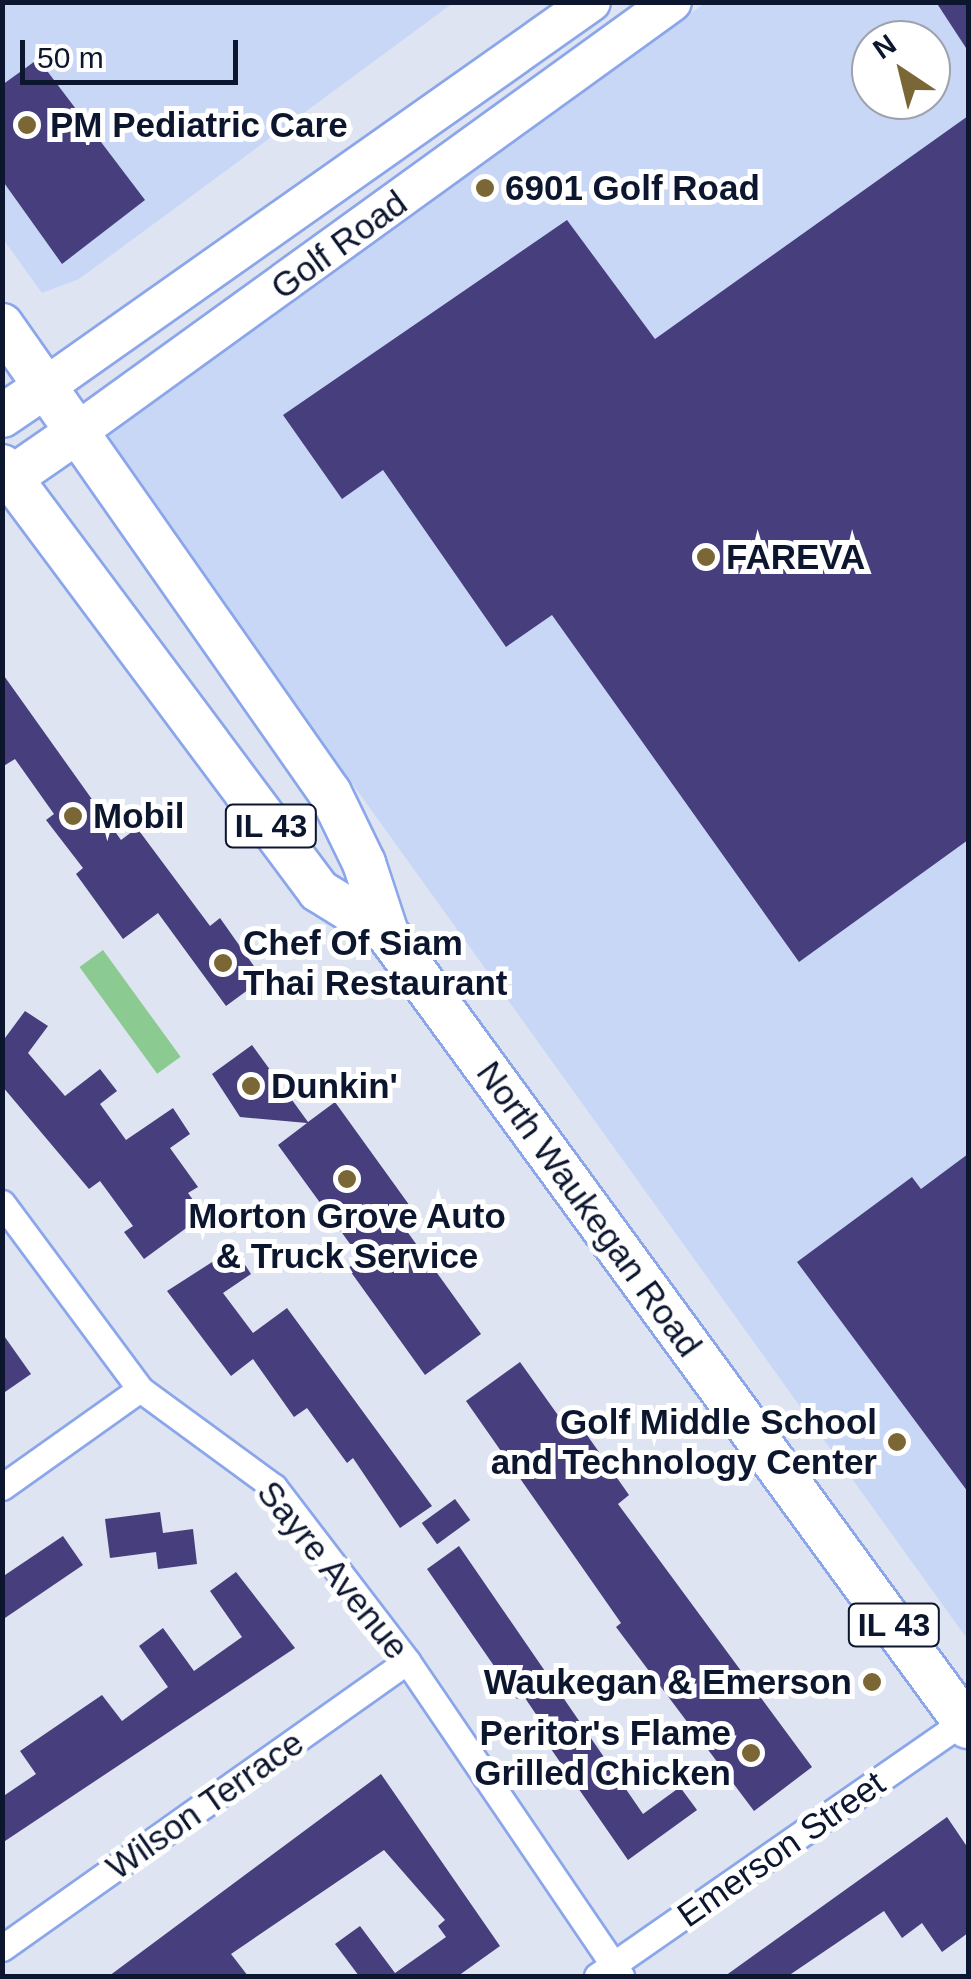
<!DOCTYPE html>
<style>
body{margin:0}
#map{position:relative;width:971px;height:1979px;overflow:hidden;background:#dee4f2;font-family:Helvetica,sans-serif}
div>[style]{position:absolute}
.built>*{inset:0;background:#c9d7f6}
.green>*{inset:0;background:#8bca91;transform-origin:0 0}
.building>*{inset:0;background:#463e7d;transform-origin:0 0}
.roads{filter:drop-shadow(2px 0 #8ba6ea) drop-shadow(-2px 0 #8ba6ea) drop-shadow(0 2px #8ba6ea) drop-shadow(0 -2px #8ba6ea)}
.minor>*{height:25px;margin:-12.5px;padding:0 12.5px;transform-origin:12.5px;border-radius:12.5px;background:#fff}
.secondary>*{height:38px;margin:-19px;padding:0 19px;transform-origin:19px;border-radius:19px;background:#fff}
.primary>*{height:42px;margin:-21px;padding:0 21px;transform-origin:21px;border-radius:21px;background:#fff}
.dots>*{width:28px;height:28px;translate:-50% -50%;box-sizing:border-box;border:5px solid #fff;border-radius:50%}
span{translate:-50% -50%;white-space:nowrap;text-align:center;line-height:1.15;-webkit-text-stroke:10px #fff;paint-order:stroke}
.shield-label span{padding:2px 8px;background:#fff;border:2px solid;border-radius:8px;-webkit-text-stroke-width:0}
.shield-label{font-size:32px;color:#0c162f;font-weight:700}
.poi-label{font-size:35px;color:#0c162f;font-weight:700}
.left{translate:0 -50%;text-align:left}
.right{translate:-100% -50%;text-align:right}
.street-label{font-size:35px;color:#0c162f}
.frame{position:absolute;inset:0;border:5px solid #0c162f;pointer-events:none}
.north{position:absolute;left:851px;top:20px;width:100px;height:100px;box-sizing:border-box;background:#fff;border:2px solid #9ea2ac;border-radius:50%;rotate:325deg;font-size:28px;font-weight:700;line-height:40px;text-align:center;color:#0c162f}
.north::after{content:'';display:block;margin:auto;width:35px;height:45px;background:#7b6736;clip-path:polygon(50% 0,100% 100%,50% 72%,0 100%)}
.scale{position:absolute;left:20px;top:40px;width:218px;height:45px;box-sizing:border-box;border:5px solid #0c162f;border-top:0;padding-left:12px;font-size:30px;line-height:35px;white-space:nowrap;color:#0c162f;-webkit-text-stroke:8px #fff;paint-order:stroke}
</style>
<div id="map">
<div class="built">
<i style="clip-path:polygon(2px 3px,453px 3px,79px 279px,42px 293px,3px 239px)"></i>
<i style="clip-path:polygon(evenodd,705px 3px,968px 3px,968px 1640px,103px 437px,705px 3px,871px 40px,931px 40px,931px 100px,871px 100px,871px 40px)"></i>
</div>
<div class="green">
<i style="left:103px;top:950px;width:132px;height:29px;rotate:54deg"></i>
</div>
<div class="building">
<i style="clip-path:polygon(936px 2px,968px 2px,968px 51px)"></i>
<i style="clip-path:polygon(38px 59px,145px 200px,62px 264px,2px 180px,2px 85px)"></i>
<i style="clip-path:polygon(968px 116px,968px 840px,799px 962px,552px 615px,506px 647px,383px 470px,342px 499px,283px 415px,567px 220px,655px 339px)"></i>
<i style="clip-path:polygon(2px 673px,121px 840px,137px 828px,210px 926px,220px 918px,263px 979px,226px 1006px,158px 913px,123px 939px,76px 874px,83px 868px,46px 820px,54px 814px,15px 759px,2px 767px)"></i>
<i style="clip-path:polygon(25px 1011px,48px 1026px,28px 1053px,65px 1096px,100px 1069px,117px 1091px,100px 1104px,126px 1140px,173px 1108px,190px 1134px,170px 1148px,198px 1187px,188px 1193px,204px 1215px,144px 1259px,124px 1232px,133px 1226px,100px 1181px,89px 1189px,2px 1086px,2px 1042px)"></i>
<i style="clip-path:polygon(252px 1045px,308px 1122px,335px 1102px,415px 1213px,401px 1223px,481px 1334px,425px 1375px,348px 1268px,361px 1259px,278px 1145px,307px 1123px,240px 1117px,212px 1074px)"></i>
<i style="clip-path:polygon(968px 1154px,968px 1492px,797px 1262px,912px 1177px,921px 1189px)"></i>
<i style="clip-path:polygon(234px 1248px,251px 1274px,223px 1293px,253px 1333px,287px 1308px,432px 1506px,400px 1528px,353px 1458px,347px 1463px,307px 1408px,294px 1417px,253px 1359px,231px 1376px,167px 1291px)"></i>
<i style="clip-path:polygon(2px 1333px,31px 1374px,2px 1394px)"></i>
<i style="clip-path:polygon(520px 1362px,570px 1432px,580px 1425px,629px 1495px,618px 1504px,812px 1767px,754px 1811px,616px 1627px,621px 1623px,466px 1401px)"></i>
<i style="left:455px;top:1499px;width:26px;height:41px;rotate:54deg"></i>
<i style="clip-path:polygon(160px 1512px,163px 1533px,193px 1529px,197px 1564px,158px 1569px,156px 1552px,110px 1558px,105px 1519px)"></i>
<i style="clip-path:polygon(63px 1536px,83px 1565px,2px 1620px,2px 1577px)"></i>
<i style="clip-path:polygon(459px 1546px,643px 1814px,680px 1787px,697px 1810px,628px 1860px,542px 1736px,548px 1732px,523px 1695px,517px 1699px,427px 1569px)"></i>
<i style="clip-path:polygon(236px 1572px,295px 1648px,2px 1843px,2px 1797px,36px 1774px,20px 1751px,102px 1695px,122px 1721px,168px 1687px,139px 1646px,163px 1628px,194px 1671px,242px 1637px,210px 1591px)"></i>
<i style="clip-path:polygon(381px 1774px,500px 1946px,458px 1976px,359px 1976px,335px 1944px,360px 1926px,395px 1973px,446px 1937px,438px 1926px,445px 1920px,384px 1850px,231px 1954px,248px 1976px,109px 1976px)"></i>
<i style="clip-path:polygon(947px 1817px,968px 1848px,968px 1933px,942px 1952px,922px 1923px,902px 1938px,884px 1911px,788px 1976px,725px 1976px)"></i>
</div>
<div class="roads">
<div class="minor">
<i style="left:2px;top:1203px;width:232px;rotate:53.4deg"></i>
<i style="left:140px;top:1389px;width:166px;rotate:36.2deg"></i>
<i style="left:274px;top:1487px;width:219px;rotate:52.6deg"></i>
<i style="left:407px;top:1661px;width:381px;rotate:55.8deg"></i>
<i style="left:2px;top:1487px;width:169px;rotate:-35.4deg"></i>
<i style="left:2px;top:1948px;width:496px;rotate:-35.3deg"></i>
<i style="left:597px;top:1976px;width:447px;rotate:-34.8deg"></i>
</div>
<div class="secondary">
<i style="left:45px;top:387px;width:668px;rotate:-35.19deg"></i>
<i style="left:77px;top:432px;width:734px;rotate:-35.86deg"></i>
</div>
<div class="primary">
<i style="left:2px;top:325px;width:571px;rotate:54.98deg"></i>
<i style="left:330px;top:793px;width:78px;rotate:64.1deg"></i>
<i style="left:364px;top:863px;width:74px;rotate:71.8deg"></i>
<i style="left:387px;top:933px;width:984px;rotate:53.81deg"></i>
<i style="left:2px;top:416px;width:52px;rotate:-34deg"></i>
<i style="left:2px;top:466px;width:530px;rotate:53.28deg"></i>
<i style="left:319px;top:891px;width:80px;rotate:31.7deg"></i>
<i style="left:2px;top:484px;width:91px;rotate:-34.7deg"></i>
</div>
</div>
<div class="dots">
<i style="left:27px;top:125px;background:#7b6736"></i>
<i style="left:485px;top:188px;background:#7b6736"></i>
<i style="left:706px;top:557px;background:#7b6736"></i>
<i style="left:73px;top:816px;background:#7b6736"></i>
<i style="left:223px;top:963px;background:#7b6736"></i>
<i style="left:251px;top:1086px;background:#7b6736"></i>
<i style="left:347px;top:1179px;background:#7b6736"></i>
<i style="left:897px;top:1442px;background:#7b6736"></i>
<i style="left:872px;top:1682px;background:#7b6736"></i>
<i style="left:751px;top:1753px;background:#7b6736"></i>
</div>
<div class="shield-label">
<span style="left:271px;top:826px">IL 43</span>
<span style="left:894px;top:1625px">IL 43</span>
</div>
<div class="poi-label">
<span class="left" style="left:50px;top:125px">PM Pediatric Care</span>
<span class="left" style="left:505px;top:188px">6901 Golf Road</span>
<span class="left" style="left:726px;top:557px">FAREVA</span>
<span class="left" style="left:93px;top:816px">Mobil</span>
<span class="left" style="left:243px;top:963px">Chef Of Siam<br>Thai Restaurant</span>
<span class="left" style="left:271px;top:1086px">Dunkin'</span>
<span style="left:347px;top:1236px">Morton Grove Auto<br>&amp; Truck Service</span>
<span class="right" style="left:877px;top:1442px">Golf Middle School<br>and Technology Center</span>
<span class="right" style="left:852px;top:1682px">Waukegan &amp; Emerson</span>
<span class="right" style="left:731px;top:1753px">Peritor's Flame<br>Grilled Chicken</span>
</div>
<div class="street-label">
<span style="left:339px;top:245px;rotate:-36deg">Golf Road</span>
<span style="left:589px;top:1209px;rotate:54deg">North Waukegan Road</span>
<span style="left:333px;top:1570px;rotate:51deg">Sayre Avenue</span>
<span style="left:205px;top:1805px;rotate:-35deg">Wilson Terrace</span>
<span style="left:781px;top:1849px;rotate:-35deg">Emerson Street</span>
</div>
<div class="frame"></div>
<div class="north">N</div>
<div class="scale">50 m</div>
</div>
